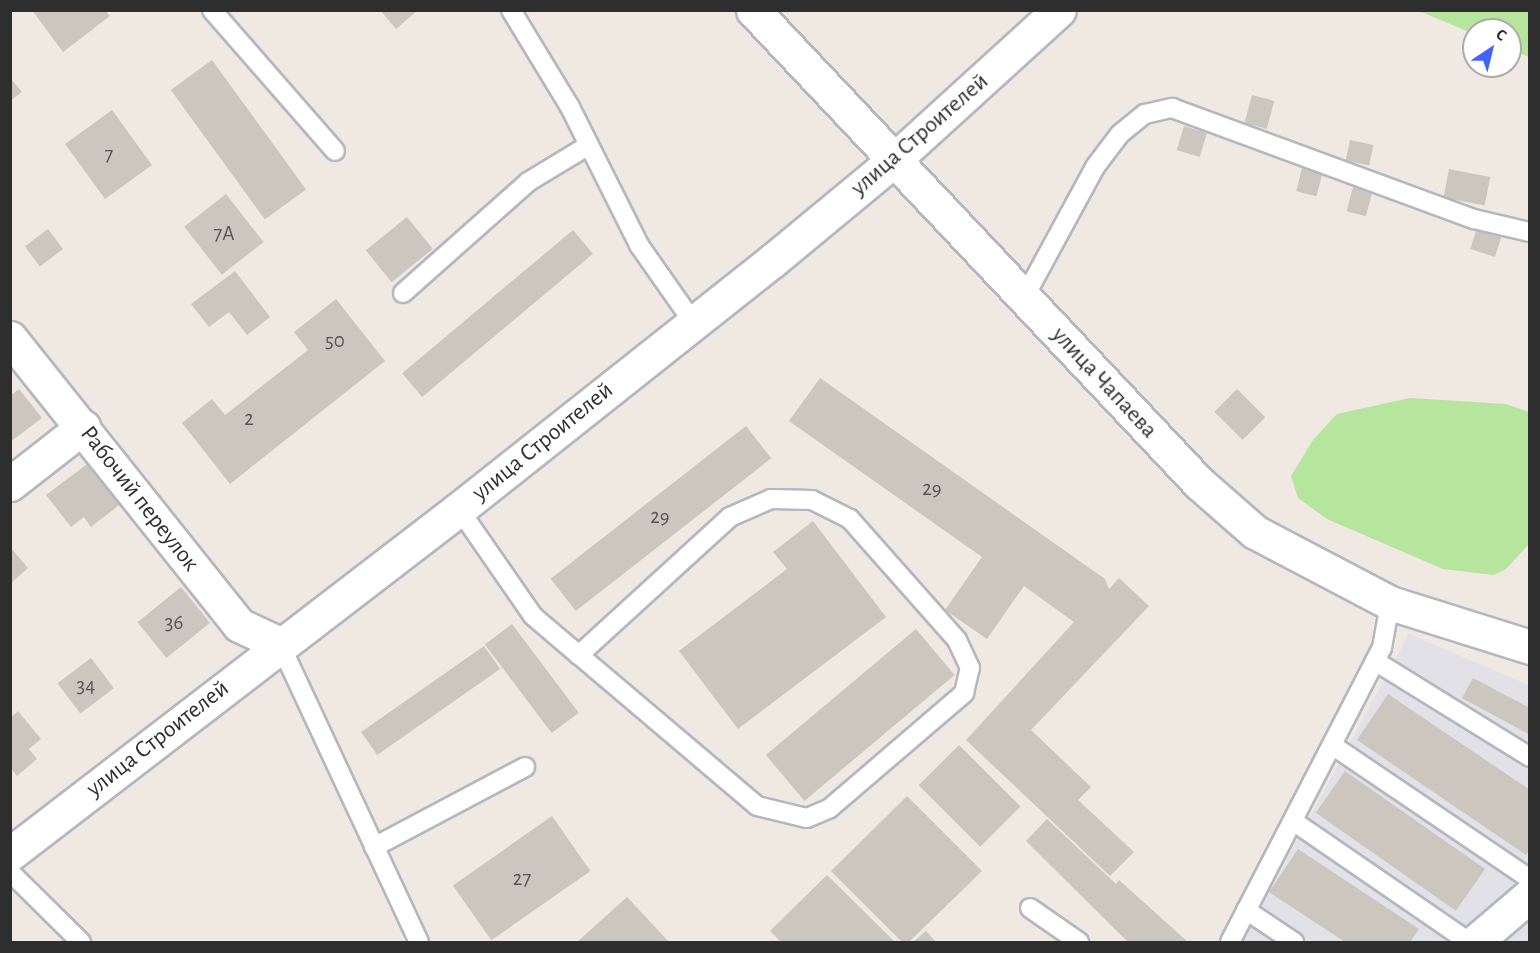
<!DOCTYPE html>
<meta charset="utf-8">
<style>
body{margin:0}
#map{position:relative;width:1540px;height:953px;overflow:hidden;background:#efe9e1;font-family:"Alegreya Sans",sans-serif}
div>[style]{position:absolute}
.industrial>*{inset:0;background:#e3e1e8}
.green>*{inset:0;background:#b6e59e}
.building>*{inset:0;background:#cbc7bf;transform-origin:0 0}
.roads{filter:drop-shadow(2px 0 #b4b7c1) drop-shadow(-2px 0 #b4b7c1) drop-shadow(0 2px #b4b7c1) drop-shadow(0 -2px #b4b7c1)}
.service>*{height:18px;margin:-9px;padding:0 9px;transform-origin:9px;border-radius:9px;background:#fff}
.minor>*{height:33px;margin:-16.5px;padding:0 16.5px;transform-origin:16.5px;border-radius:16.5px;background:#fff}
.tertiary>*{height:33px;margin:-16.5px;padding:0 16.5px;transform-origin:16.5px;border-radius:16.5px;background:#fff}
span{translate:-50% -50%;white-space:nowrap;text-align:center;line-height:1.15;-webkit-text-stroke:6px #fff;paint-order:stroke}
.number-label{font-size:21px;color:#555452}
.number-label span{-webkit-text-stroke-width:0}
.street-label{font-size:24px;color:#2e2e2e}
.frame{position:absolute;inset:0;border:12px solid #2e2e2e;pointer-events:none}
.north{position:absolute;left:1462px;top:18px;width:60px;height:60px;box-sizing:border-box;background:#fff;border:2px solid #ababab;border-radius:50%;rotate:35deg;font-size:16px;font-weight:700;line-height:24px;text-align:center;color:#2e2e2e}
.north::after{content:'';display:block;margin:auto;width:21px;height:27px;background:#4264fb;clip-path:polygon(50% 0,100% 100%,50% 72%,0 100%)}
</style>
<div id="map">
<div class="industrial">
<i style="clip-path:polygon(1409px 634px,1529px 685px,1529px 877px,1455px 942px,1242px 942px)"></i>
<i style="clip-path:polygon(1529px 905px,1529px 942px,1486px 942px)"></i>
</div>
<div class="green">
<i style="clip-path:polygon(1419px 11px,1529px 11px,1529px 57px,1510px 49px,1510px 30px,1474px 30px,1474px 34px)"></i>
<i style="clip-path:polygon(1410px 398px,1506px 404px,1529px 412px,1529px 544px,1506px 569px,1494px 575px,1443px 569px,1327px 519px,1298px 498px,1291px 476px,1313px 440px,1337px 414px)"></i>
</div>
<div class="building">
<i style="clip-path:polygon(32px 10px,105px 10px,110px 16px,63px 52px)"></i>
<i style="clip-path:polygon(380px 10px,418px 10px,396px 29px)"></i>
<i style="left:212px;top:60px;width:160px;height:51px;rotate:54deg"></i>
<i style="clip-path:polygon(10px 78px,22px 92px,10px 101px)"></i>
<i style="left:1252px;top:95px;width:23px;height:29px;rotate:15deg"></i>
<i style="left:112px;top:110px;width:68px;height:58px;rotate:54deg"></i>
<i style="left:1184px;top:126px;width:24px;height:25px;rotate:17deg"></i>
<i style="left:1350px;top:140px;width:24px;height:21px;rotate:12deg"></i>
<i style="left:1302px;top:168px;width:21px;height:24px;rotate:14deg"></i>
<i style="left:1449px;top:169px;width:42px;height:29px;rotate:11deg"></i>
<i style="left:1353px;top:187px;width:20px;height:25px;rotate:15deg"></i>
<i style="left:226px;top:194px;width:61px;height:53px;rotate:52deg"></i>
<i style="left:407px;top:217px;width:41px;height:53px;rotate:51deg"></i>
<i style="left:1477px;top:228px;width:26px;height:22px;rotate:18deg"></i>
<i style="left:48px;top:229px;width:25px;height:29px;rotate:53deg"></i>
<i style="left:573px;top:230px;width:31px;height:223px;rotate:50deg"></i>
<i style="clip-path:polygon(235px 271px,270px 317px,247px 335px,229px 312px,209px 327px,191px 304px)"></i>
<i style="clip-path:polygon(336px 299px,385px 361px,230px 484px,182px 423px,212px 399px,225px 415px,308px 350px,294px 332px)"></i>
<i style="clip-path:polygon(820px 378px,1105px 579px,1109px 589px,1119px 578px,1149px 606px,1031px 730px,1091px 787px,1078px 800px,1134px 852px,1110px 876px,966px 740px,1074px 622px,1024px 586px,987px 639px,945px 610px,982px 557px,789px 421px)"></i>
<i style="clip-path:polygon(19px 389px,42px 418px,10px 442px,10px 396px)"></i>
<i style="left:1237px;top:389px;width:40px;height:32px;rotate:45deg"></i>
<i style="left:746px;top:426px;width:41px;height:248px;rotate:52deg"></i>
<i style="clip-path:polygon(91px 461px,123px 502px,91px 527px,84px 517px,71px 527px,46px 495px)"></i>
<i style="clip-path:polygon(813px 521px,886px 617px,738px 729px,679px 651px,787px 569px,773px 552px)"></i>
<i style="clip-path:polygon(10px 547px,28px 568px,10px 584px)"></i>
<i style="left:181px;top:587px;width:46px;height:56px;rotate:51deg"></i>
<i style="left:512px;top:624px;width:111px;height:34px;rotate:53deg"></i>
<i style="left:916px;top:629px;width:60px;height:196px;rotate:50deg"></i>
<i style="left:484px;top:646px;width:28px;height:150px;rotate:55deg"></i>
<i style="left:91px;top:658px;width:38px;height:42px;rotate:53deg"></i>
<i style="clip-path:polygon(1473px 678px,1530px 708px,1530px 735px,1462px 698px)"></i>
<i style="clip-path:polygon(1388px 694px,1530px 790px,1530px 849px,1526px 855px,1357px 740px)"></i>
<i style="clip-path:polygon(18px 711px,41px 739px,29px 749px,37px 759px,17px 776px,10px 767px,10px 718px)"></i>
<i style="left:959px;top:745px;width:87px;height:57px;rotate:45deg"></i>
<i style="left:1345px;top:771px;width:171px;height:51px;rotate:35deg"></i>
<i style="clip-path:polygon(907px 796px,982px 871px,909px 942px,902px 942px,831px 871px)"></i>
<i style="left:552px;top:816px;width:67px;height:121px;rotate:55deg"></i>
<i style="clip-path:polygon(1047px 819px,1116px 884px,1119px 880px,1188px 942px,1128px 942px,1026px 841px)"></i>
<i style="clip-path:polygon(1298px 849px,1419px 929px,1410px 942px,1345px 942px,1269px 892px)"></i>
<i style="clip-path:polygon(827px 875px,895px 942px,781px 942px,770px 931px)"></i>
<i style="clip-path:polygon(627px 897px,669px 942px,577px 942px)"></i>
<i style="clip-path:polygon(926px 931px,936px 942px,913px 942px)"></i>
</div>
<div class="roads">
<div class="service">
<i style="left:212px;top:10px;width:187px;rotate:48.9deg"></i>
<i style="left:511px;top:10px;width:114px;rotate:58.7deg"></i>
<i style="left:570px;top:107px;width:154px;rotate:63.4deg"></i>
<i style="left:639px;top:245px;width:94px;rotate:55deg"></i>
<i style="left:403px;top:293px;width:167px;rotate:-41.6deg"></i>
<i style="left:528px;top:182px;width:71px;rotate:-31.2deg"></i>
<i style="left:1024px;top:298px;width:149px;rotate:-61.5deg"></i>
<i style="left:1095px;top:167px;width:41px;rotate:-52.9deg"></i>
<i style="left:1120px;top:134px;width:32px;rotate:-39deg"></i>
<i style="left:1145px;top:114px;width:28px;rotate:-13deg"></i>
<i style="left:1172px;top:108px;width:322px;rotate:20.2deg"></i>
<i style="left:1474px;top:219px;width:57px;rotate:13.1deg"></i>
<i style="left:459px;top:509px;width:130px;rotate:55.3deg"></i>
<i style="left:533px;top:616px;width:60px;rotate:40.3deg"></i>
<i style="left:579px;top:655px;width:233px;rotate:40.3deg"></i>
<i style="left:757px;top:806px;width:51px;rotate:13.5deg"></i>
<i style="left:807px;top:818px;width:25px;rotate:-23deg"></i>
<i style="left:830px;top:808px;width:177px;rotate:-40.6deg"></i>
<i style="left:964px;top:693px;width:26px;rotate:-77deg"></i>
<i style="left:970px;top:668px;width:31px;rotate:-115deg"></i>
<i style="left:957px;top:640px;width:162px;rotate:-131.5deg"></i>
<i style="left:850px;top:519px;width:42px;rotate:-153.4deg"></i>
<i style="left:812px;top:500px;width:41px;rotate:-178.6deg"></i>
<i style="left:771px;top:499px;width:45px;rotate:156.3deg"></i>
<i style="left:730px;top:517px;width:205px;rotate:137.6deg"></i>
<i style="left:280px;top:644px;width:329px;rotate:65deg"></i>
<i style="left:1375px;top:661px;width:182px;rotate:31.8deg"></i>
<i style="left:1332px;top:745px;width:239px;rotate:34.1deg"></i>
<i style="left:1293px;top:821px;width:214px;rotate:34.5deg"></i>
<i style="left:374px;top:847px;width:171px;rotate:-27.9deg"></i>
<i style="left:10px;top:872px;width:100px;rotate:44.6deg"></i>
<i style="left:1030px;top:908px;width:60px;rotate:34.8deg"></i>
<i style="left:1246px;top:910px;width:58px;rotate:33.7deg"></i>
<i style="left:1230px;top:942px;width:331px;rotate:-62.7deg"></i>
<i style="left:1382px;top:648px;width:46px;rotate:-79.9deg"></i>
</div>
<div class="minor">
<i style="left:10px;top:338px;width:367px;rotate:51.4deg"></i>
<i style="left:239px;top:625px;width:45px;rotate:24.9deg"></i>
<i style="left:10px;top:484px;width:93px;rotate:-38deg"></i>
<i style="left:1475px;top:942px;width:72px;rotate:-40.5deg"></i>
</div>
<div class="tertiary">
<i style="left:753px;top:10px;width:650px;rotate:46.68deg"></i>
<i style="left:1199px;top:483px;width:74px;rotate:41.2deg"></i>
<i style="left:1255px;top:532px;width:153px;rotate:27.7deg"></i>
<i style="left:1390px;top:603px;width:147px;rotate:17.4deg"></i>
<i style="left:10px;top:854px;width:566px;rotate:-37.54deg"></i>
<i style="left:459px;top:509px;width:399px;rotate:-38.4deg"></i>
<i style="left:772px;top:261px;width:157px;rotate:-39.6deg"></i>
<i style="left:893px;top:161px;width:224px;rotate:-42.3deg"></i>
</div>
</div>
<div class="number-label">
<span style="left:109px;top:155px">7</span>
<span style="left:224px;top:234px">7А</span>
<span style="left:335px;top:341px">50</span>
<span style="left:249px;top:419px">2</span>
<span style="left:932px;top:489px">29</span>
<span style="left:660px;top:517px">29</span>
<span style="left:174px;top:623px">36</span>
<span style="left:86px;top:686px">34</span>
<span style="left:522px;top:879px">27</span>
</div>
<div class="street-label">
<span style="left:920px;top:135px;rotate:-41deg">улица Строителей</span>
<span style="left:1104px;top:383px;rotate:47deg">улица Чапаева</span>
<span style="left:543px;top:442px;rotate:-39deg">улица Строителей</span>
<span style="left:139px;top:499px;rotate:52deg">Рабочий переулок</span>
<span style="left:158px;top:739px;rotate:-38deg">улица Строителей</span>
</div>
<div class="frame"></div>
<div class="north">С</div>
</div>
